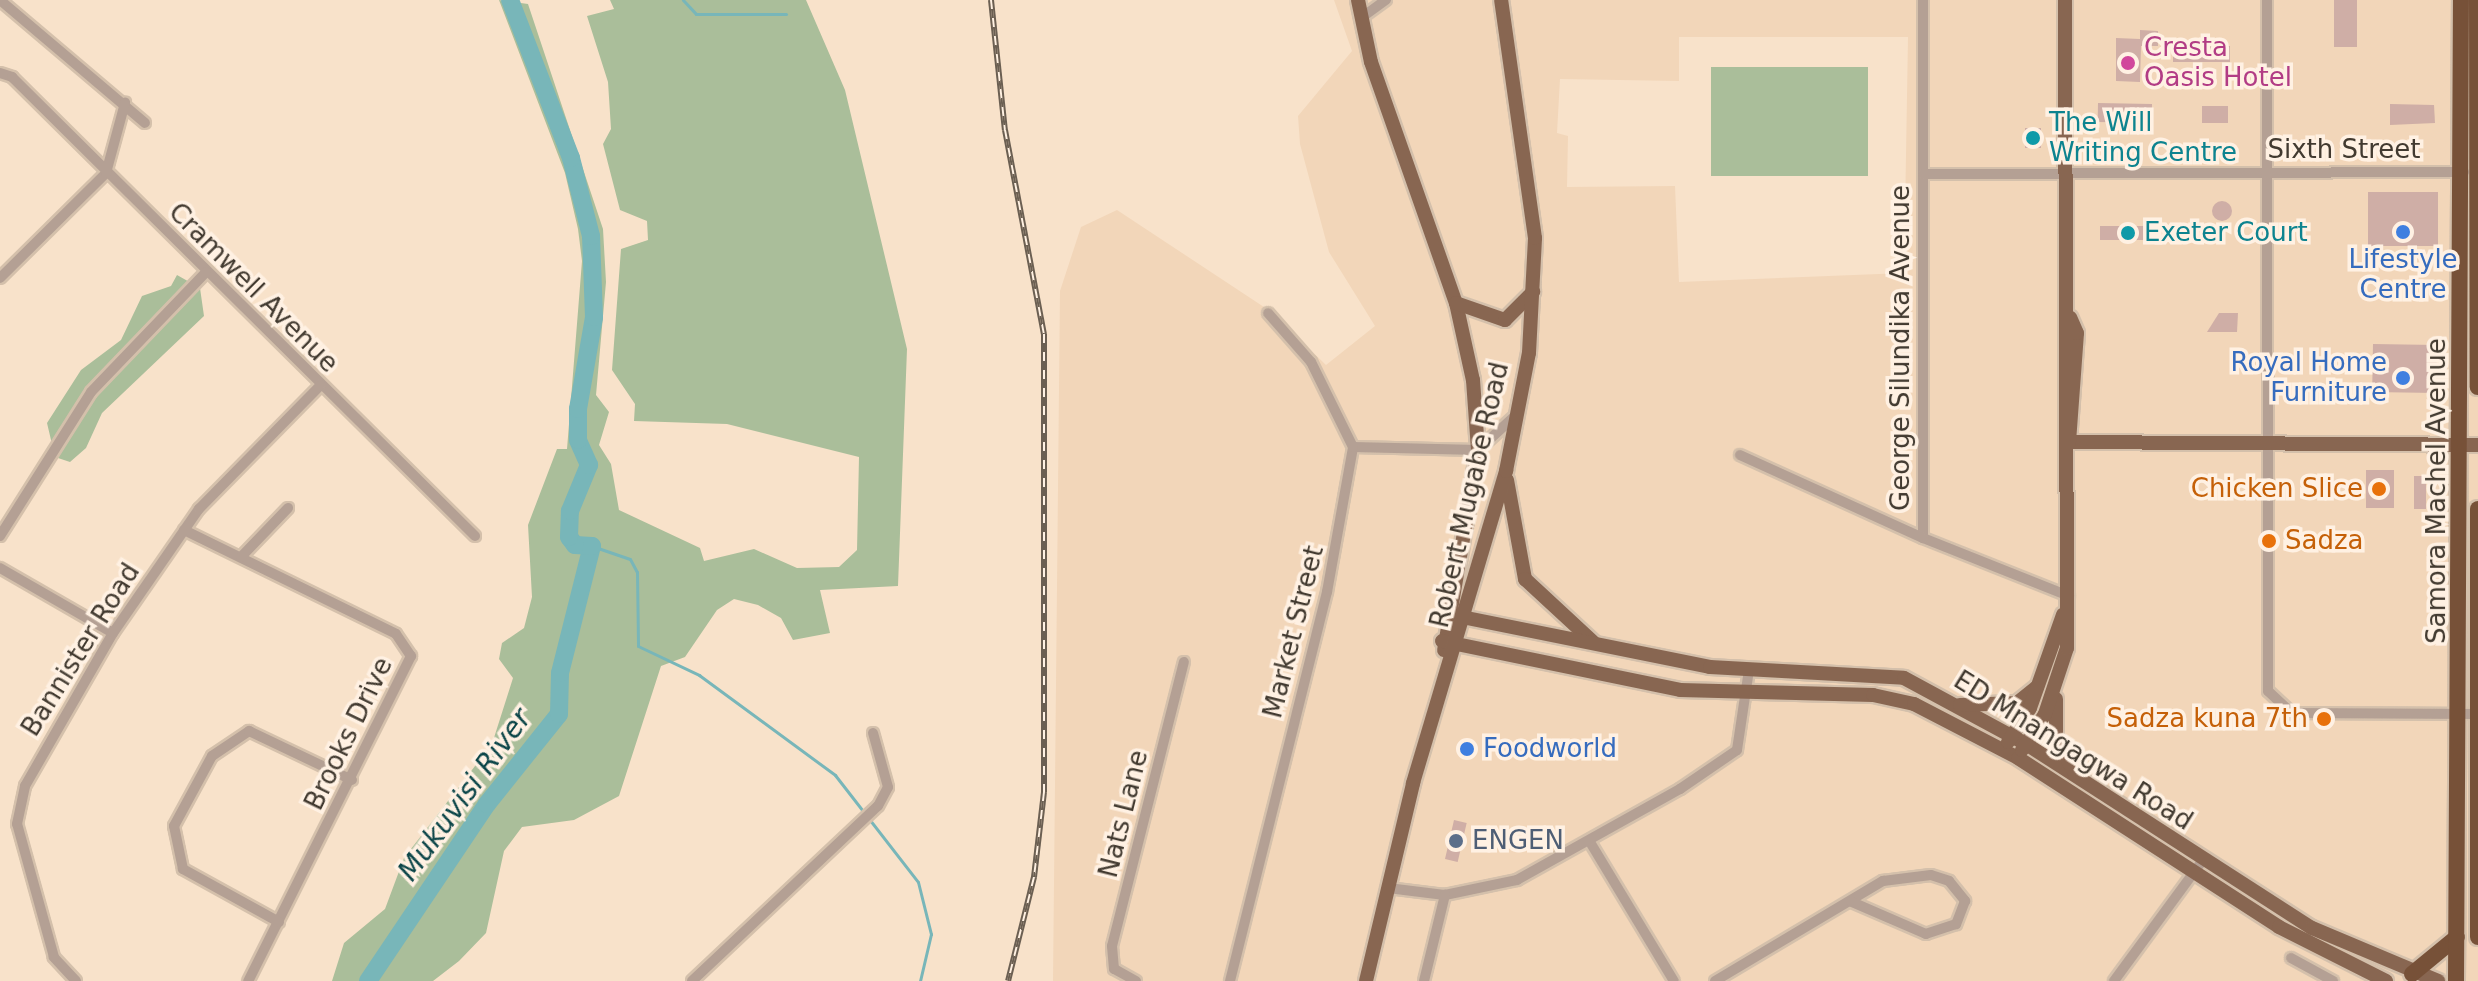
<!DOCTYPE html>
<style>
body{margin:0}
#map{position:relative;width:2478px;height:981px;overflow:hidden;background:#f8e2ca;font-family:"DejaVu Sans",sans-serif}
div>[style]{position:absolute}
.built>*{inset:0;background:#f2d6b9}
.green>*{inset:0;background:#aabe9a;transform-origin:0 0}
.stream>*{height:3px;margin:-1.5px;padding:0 1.5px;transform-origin:1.5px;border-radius:1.5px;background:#78b6b9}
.river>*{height:18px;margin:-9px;padding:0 9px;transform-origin:9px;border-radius:9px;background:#78b6b9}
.building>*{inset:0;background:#cfaea6;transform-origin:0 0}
.round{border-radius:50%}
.roads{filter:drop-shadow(2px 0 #d4c0ab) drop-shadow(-2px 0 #d4c0ab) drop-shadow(0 2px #d4c0ab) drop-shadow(0 -2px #d4c0ab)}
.minor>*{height:10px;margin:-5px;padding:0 5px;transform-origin:5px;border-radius:5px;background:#b4a094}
.major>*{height:14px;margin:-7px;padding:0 7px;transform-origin:7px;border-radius:7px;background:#886651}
.highway>*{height:16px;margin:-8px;padding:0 8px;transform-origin:8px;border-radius:8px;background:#775138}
.rail>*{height:6px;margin-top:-3px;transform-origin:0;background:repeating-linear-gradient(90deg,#fff1e3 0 9px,#6b5f52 0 18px);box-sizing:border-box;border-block:2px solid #6b5f52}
.dots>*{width:22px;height:22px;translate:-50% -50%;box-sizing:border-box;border:4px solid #fff1e3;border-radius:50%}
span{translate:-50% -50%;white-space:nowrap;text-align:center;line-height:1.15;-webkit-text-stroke:7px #fff1e3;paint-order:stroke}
.hotel-label{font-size:26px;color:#b23c85}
.left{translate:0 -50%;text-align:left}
.culture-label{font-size:26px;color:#0d838f}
.street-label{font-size:26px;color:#423a30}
.shop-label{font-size:26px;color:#366cbe}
.right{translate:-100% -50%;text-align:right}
.food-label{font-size:26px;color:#c56008}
.service-label{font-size:26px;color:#4e5e75}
.water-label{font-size:28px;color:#0b4548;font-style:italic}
</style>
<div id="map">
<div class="built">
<i style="clip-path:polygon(evenodd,1334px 0,2478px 0,2478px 981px,1053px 981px,1060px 291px,1081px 227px,1117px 210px,1270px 311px,1326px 365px,1375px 326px,1329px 252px,1300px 144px,1298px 116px,1352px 51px,1334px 0,1679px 37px,1908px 37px,1904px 273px,1679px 282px,1675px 186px,1567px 187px,1568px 136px,1557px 133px,1560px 79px,1679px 81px,1679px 37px)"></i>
</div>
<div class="green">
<i style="clip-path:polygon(499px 0,528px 4px,603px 229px,606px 282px,596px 395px,609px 412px,599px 445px,611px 464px,619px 510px,700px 548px,704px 561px,754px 549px,797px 568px,839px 567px,857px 550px,859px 457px,727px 424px,634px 421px,635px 404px,612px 370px,621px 249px,648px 240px,647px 221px,620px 210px,603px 144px,611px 129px,608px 82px,587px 16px,614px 9px,610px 0,806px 0,845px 90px,907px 349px,898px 586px,820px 590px,830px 633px,793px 640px,781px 618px,758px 605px,734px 599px,717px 610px,685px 657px,661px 666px,619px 796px,574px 820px,522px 827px,504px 851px,486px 933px,459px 961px,433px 981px,332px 981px,344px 943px,385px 909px,404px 858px,492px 744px,513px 678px,499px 659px,502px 643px,524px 628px,532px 597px,528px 525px,557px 449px,567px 449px,582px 261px,578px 229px,565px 173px)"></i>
<i style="left:1711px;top:67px;width:157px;height:109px"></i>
<i style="clip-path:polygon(177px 275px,200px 288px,204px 316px,102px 413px,86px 448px,70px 462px,55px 457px,47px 423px,81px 370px,121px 340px,142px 296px,171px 286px)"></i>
</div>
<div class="stream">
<i style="left:683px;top:0;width:19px;rotate:47deg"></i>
<i style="left:696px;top:14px;width:90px"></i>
<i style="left:592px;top:546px;width:40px;rotate:18.9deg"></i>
<i style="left:630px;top:559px;width:15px;rotate:62deg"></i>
<i style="left:637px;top:572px;width:74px;rotate:89.2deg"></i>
<i style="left:638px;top:646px;width:68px;rotate:25.4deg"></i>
<i style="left:699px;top:675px;width:169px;rotate:36.3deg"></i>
<i style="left:835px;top:775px;width:135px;rotate:52.2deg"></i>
<i style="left:918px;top:882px;width:54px;rotate:76deg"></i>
<i style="left:931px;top:934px;width:48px;rotate:103.2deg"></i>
</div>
<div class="river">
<i style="left:368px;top:981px;width:213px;rotate:-56.1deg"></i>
<i style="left:487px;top:804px;width:115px;rotate:-51.3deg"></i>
<i style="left:559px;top:714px;width:41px;rotate:-88.6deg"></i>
<i style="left:560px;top:673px;width:131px;rotate:-75.9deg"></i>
<i style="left:592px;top:546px;width:17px;rotate:-177deg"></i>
<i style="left:575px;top:545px;width:10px;rotate:-127deg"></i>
<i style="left:569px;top:537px;width:26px;rotate:-88deg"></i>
<i style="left:570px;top:511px;width:50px;rotate:-67.6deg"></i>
<i style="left:589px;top:465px;width:27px;rotate:-114deg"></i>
<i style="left:578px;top:440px;width:31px;rotate:-90deg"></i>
<i style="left:578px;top:409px;width:93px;rotate:-80.1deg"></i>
<i style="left:594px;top:317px;width:81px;rotate:-92.1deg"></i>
<i style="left:591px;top:236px;width:81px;rotate:-104.4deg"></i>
<i style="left:571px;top:158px;width:169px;rotate:-111.1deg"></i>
</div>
<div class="building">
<i style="left:2334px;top:0;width:23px;height:47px"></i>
<i style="clip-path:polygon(2140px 30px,2158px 31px,2158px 46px,2141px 46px,2140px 82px,2116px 81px,2116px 38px,2140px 39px)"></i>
<i style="left:2173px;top:46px;width:57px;height:16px"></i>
<i style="left:2098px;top:103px;width:54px;height:19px;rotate:1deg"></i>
<i style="clip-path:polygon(2390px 104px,2434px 105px,2435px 123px,2390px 125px)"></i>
<i style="left:2202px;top:106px;width:26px;height:17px"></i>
<i style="left:2025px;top:128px;width:16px;height:20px"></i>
<i style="left:2368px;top:192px;width:70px;height:54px"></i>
<i class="round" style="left:2212px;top:201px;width:20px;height:20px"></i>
<i style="left:2100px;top:226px;width:55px;height:14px"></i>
<i style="clip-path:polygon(2219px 313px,2238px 313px,2237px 332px,2207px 332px)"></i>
<i style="left:2373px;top:344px;width:64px;height:48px;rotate:1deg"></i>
<i style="left:2366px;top:470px;width:28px;height:38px"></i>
<i style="left:2414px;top:476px;width:12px;height:33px"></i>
<i style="left:1454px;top:820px;width:13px;height:40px;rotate:13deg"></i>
</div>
<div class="roads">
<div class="minor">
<i style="left:0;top:0;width:190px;rotate:40.3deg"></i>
<i style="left:1923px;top:0;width:538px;rotate:90deg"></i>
<i style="left:1923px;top:538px;width:157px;rotate:21.7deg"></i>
<i style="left:2267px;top:0;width:691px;rotate:89.92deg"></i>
<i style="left:2268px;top:691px;width:33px;rotate:43deg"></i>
<i style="left:2292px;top:713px;width:186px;rotate:0.3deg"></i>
<i style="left:1361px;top:18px;width:31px;rotate:-36deg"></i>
<i style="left:0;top:73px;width:13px;rotate:18deg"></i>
<i style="left:12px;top:77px;width:652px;rotate:44.75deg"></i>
<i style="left:1923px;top:174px;width:541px;rotate:-0.21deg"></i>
<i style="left:0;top:278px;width:149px;rotate:-44.7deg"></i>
<i style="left:106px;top:173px;width:73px;rotate:-74.8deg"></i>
<i style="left:1353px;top:447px;width:125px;rotate:1.4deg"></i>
<i style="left:1478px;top:450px;width:52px;rotate:-42.6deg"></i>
<i style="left:1740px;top:455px;width:201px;rotate:24.4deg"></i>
<i style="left:184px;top:530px;width:236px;rotate:26.1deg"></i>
<i style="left:396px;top:634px;width:27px;rotate:56deg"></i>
<i style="left:411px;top:656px;width:364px;rotate:116.6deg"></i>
<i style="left:0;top:536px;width:170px;rotate:-57.7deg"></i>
<i style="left:91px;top:392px;width:166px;rotate:-46.2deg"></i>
<i style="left:241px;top:557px;width:68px;rotate:-46.2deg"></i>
<i style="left:0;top:568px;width:130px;rotate:29.9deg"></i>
<i style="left:1590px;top:842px;width:162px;rotate:58.9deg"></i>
<i style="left:1388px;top:888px;width:57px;rotate:7deg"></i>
<i style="left:1445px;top:895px;width:74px;rotate:-11.8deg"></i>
<i style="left:1517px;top:880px;width:187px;rotate:-29.2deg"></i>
<i style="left:1680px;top:789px;width:69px;rotate:-34.4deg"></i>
<i style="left:1737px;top:750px;width:81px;rotate:-81.5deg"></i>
<i style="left:279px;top:922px;width:110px;rotate:-151.1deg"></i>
<i style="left:183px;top:869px;width:44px;rotate:-101.8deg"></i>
<i style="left:174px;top:826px;width:80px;rotate:-61.5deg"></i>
<i style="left:212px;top:756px;width:45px;rotate:-34deg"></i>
<i style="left:249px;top:731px;width:114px;rotate:25.4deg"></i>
<i style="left:2291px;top:958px;width:48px;rotate:28.7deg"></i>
<i style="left:76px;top:981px;width:33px;rotate:-133deg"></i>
<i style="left:54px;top:957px;width:138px;rotate:-105.5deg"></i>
<i style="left:17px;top:824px;width:39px;rotate:-78deg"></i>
<i style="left:25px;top:786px;width:177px;rotate:-60.1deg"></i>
<i style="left:113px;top:633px;width:151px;rotate:-55.3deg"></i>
<i style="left:199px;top:509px;width:174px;rotate:-45.5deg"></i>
<i style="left:692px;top:981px;width:255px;rotate:-43.3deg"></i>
<i style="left:878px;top:806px;width:21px;rotate:-62deg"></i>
<i style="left:888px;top:787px;width:56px;rotate:-105.5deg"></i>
<i style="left:1136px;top:981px;width:25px;rotate:-151deg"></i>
<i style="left:1114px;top:969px;width:23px;rotate:-95deg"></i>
<i style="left:1112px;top:946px;width:293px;rotate:-75.8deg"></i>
<i style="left:1230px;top:981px;width:401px;rotate:-76deg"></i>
<i style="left:1327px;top:592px;width:147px;rotate:-79.8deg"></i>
<i style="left:1353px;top:447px;width:95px;rotate:-116.3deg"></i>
<i style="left:1311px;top:362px;width:65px;rotate:-131.3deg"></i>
<i style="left:1424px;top:981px;width:89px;rotate:-76.3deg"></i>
<i style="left:1715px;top:981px;width:196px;rotate:-30.8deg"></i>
<i style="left:1883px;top:881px;width:48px;rotate:-7.1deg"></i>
<i style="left:1931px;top:875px;width:19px;rotate:18deg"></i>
<i style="left:1949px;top:881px;width:26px;rotate:51deg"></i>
<i style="left:1965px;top:901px;width:25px;rotate:111deg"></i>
<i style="left:1956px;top:924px;width:32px;rotate:162deg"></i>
<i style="left:1926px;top:934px;width:81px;rotate:-156.6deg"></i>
<i style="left:2114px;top:981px;width:149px;rotate:-53.7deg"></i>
</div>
<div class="major">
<i style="left:1358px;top:0;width:63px;rotate:78.2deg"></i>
<i style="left:1371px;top:62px;width:256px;rotate:70.6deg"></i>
<i style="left:1456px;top:303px;width:79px;rotate:77.6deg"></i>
<i style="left:1473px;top:380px;width:70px;rotate:85.9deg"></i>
<i style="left:1478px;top:450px;width:203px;rotate:99.6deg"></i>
<i style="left:1456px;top:303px;width:52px;rotate:19.1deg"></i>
<i style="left:1505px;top:320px;width:40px;rotate:-45deg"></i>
<i style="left:2069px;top:442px;width:409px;rotate:0.4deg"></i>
<i style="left:2069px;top:442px;width:109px;rotate:-85.8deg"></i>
<i style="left:2077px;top:333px;width:17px;rotate:-114deg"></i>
<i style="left:1507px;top:480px;width:101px;rotate:79.7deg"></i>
<i style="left:1525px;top:579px;width:93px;rotate:42.8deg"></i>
<i style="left:1447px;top:614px;width:268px;rotate:11.4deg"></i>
<i style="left:1710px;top:667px;width:194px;rotate:3.2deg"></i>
<i style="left:1904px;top:678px;width:139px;rotate:28.4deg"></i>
<i style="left:2026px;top:744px;width:340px;rotate:32.8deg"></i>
<i style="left:2312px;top:928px;width:137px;rotate:22.8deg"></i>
<i style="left:1442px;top:641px;width:243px;rotate:11.6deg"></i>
<i style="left:1680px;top:690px;width:193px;rotate:1.5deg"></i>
<i style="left:1873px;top:695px;width:42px;rotate:12.4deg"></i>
<i style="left:1914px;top:704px;width:117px;rotate:27.4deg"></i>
<i style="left:2018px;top:758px;width:311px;rotate:32.9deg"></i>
<i style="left:2279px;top:927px;width:120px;rotate:26.8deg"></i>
<i style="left:2056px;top:699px;width:38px;rotate:90deg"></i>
<i style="left:2056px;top:737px;width:42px;rotate:62.8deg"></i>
<i style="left:1960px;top:705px;width:57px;rotate:-2deg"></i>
<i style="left:2017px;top:703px;width:26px;rotate:-39deg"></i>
<i style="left:2008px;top:742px;width:40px;rotate:-57.1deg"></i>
<i style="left:2030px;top:708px;width:99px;rotate:-70.5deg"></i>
<i style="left:2022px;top:750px;width:43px;rotate:-57.4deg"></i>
<i style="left:2045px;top:714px;width:70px;rotate:-71.6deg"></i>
<i style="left:2067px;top:648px;width:648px;rotate:-90.18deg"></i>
<i style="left:1366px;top:981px;width:204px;rotate:-76.6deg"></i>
<i style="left:1413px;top:783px;width:326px;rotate:-73.4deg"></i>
<i style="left:1506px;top:471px;width:120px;rotate:-79deg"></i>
<i style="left:1529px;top:353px;width:115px;rotate:-87deg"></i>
<i style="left:1535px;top:238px;width:240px;rotate:-98.1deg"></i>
</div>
<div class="highway">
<i style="left:2477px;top:0;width:387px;rotate:89.9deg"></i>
<i style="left:2478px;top:509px;width:428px;rotate:90deg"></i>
<i style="left:2412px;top:974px;width:58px;rotate:-39.4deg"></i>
<i style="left:2456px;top:981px;width:981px;rotate:-89.71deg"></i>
</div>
</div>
<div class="rail">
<i style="left:991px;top:0;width:131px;rotate:83.9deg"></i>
<i style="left:1005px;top:130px;width:208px;rotate:79.2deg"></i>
<i style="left:1044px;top:334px;width:458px;rotate:90deg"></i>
<i style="left:1044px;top:792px;width:86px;rotate:96.7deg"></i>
<i style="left:1034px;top:877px;width:107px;rotate:104deg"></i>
</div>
<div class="dots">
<i style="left:2128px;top:63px;background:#d1479c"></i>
<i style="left:2033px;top:138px;background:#0f9aa8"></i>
<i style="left:2403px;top:232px;background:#3f7fe0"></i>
<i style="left:2128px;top:233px;background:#0f9aa8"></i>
<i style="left:2403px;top:378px;background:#3f7fe0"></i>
<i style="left:2379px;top:489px;background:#e8710a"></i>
<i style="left:2269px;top:541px;background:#e8710a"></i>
<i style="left:2324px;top:719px;background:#e8710a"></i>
<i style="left:1467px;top:749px;background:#3f7fe0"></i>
<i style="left:1456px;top:841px;background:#5c6f8a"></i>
</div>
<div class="hotel-label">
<span class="left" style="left:2144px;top:63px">Cresta<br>Oasis Hotel</span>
</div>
<div class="culture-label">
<span class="left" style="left:2049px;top:138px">The Will<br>Writing Centre</span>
<span class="left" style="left:2144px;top:233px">Exeter Court</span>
</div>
<div class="street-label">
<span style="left:2344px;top:150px">Sixth Street</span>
<span style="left:253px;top:288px;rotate:45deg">Cramwell Avenue</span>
<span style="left:1901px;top:348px;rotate:-90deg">George Silundika Avenue</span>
<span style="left:2437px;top:491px;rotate:-90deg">Samora Machel Avenue</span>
<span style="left:1470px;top:495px;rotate:-77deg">Robert Mugabe Road</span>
<span style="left:1294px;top:632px;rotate:-76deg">Market Street</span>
<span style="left:81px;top:650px;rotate:-58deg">Bannister Road</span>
<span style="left:349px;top:734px;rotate:-64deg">Brooks Drive</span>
<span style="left:2073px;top:751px;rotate:32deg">ED Mnangagwa Road</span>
<span style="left:1124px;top:814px;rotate:-76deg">Nats Lane</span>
</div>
<div class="shop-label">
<span style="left:2403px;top:275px">Lifestyle<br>Centre</span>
<span class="right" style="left:2387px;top:378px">Royal Home<br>Furniture</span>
<span class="left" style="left:1483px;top:749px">Foodworld</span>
</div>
<div class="food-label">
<span class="right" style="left:2363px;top:489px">Chicken Slice</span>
<span class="left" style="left:2285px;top:541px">Sadza</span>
<span class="right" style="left:2308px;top:719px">Sadza kuna 7th</span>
</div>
<div class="service-label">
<span class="left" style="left:1472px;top:841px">ENGEN</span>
</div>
<div class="water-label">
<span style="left:465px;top:795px;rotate:-54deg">Mukuvisi River</span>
</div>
</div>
